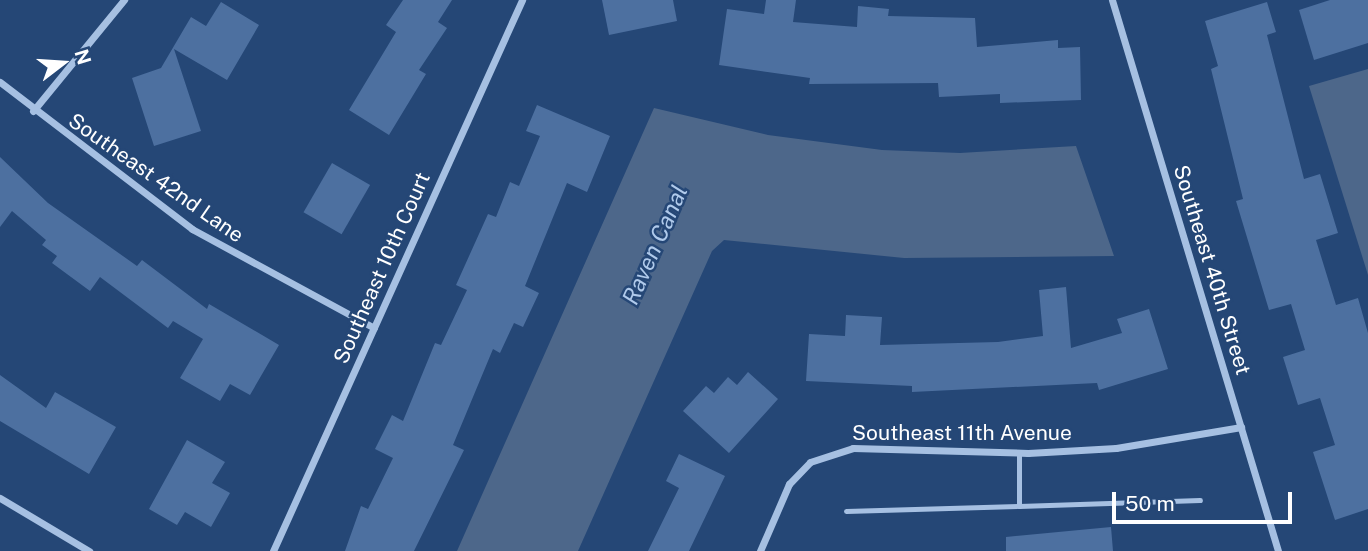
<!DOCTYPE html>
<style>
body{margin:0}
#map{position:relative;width:1368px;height:551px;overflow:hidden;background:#254776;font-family:"Public Sans",sans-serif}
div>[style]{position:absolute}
.water>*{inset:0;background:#4d678a}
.building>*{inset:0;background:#4d70a0;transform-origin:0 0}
.lane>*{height:5px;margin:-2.5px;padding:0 2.5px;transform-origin:2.5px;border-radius:2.5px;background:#a6c0e2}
.street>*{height:7px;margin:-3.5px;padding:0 3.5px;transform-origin:3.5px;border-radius:3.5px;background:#a6c0e2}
span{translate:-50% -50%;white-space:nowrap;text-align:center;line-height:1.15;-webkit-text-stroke:5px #254776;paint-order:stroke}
.street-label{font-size:21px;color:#fff}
.water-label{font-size:23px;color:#b0caeb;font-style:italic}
.north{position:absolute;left:28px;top:28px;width:70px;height:70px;-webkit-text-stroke:5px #254776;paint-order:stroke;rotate:73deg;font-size:19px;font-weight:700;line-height:28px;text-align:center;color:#fff}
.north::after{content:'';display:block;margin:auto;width:24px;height:32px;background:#fff;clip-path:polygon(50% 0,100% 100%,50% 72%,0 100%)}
.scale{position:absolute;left:1112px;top:492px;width:180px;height:32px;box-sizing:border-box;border:4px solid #fff;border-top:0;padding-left:9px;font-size:21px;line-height:24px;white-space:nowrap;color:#fff;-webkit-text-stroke:5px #254776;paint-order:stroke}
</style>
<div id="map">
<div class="water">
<i style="clip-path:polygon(1368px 69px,1368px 275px,1309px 86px)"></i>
<i style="clip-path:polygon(654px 108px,768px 135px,882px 150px,960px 153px,1076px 146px,1114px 256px,904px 258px,724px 240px,712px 251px,578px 551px,457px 551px)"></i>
</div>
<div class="building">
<i style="clip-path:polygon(403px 0,452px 0,438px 22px,447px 28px,419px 70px,426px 74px,389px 135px,349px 110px,396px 32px,386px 25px)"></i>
<i style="clip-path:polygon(602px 0,673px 0,677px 21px,609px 35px)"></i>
<i style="clip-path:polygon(766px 0,796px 0,793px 22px,857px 27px,858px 6px,889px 9px,888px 16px,975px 18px,977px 47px,1058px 40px,1058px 48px,1080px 47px,1081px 100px,1000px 103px,1000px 94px,939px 97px,938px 83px,809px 84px,810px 78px,719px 65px,727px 9px,764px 14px)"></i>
<i style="clip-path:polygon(1330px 0,1368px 0,1368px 43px,1314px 60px,1299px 10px)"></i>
<i style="clip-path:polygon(221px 2px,259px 25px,227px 80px,174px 49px,201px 131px,154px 146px,132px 78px,161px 68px,191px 17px,206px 26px)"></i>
<i style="clip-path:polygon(1267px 2px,1276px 32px,1267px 35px,1304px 179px,1320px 174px,1338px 233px,1316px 240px,1336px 305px,1358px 298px,1368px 333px,1368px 509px,1335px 520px,1313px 452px,1335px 445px,1320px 398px,1298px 405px,1283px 357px,1305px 350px,1291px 304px,1269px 310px,1236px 201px,1243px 199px,1211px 69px,1218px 66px,1205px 21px)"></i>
<i style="clip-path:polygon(537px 105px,610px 136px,587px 192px,567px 183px,525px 286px,539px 293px,523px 327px,514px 323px,500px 353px,493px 349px,453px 445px,464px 450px,414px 551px,345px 551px,361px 506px,368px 509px,393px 458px,375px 449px,392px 415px,403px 421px,435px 343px,441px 345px,467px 290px,456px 285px,488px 214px,496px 217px,510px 182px,519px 186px,540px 136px,526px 131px)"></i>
<i style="clip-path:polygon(0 157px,48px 203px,137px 266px,142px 260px,207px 309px,209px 304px,279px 345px,250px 395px,230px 384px,220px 401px,180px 378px,203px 339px,173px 321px,168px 328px,100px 277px,90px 291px,52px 263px,57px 256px,42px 245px,46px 240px,12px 211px,0 227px)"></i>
<i style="left:332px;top:163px;width:44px;height:57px;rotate:30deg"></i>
<i style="clip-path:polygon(1066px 287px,1071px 348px,1122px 333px,1117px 319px,1149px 309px,1168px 369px,1099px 390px,1097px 383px,912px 392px,912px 386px,806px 381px,809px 334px,845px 336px,846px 315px,882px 317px,880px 345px,998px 342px,1043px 336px,1039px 290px)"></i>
<i style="clip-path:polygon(748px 372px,778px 399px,729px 453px,683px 411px,706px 386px,714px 393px,728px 377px,737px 385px)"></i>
<i style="clip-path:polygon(0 375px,46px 408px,55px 392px,116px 427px,89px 474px,0 421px)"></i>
<i style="clip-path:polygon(187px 440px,225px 462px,212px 483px,230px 493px,211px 527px,185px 512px,177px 525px,149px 509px)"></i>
<i style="clip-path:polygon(679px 454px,725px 476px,689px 551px,648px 551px,679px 488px,666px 481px)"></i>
<i style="clip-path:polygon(1111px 527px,1113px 551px,1006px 551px,1006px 537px)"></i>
</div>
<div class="lane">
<i style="left:1019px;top:453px;width:53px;rotate:90deg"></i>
<i style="left:1019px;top:506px;width:181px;rotate:-1.9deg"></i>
<i style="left:846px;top:511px;width:173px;rotate:-1.7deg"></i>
</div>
<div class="street">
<i style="left:1112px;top:0;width:575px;rotate:73.23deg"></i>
<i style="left:0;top:82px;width:242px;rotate:37.4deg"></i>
<i style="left:192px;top:229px;width:207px;rotate:28.5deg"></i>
<i style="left:33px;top:111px;width:144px;rotate:-50.7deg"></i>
<i style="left:0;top:498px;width:104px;rotate:30.8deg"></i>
<i style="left:273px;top:551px;width:605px;rotate:-65.68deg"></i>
<i style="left:760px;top:551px;width:73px;rotate:-66.6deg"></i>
<i style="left:789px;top:484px;width:30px;rotate:-46deg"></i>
<i style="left:810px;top:462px;width:45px;rotate:-18deg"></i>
<i style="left:853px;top:448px;width:175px;rotate:1.6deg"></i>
<i style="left:1028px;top:453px;width:88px;rotate:-3.3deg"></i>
<i style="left:1116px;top:448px;width:127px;rotate:-9.5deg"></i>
</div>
<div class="street-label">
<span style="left:156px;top:178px;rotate:35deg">Southeast 42nd Lane</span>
<span style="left:382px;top:268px;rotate:-66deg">Southeast 10th Court</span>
<span style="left:1212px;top:270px;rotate:73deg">Southeast 40th Street</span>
<span style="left:962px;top:433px">Southeast 11th Avenue</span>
</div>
<div class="water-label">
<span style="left:655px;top:245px;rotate:-66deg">Raven Canal</span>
</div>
<div class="north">N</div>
<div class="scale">50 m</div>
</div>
